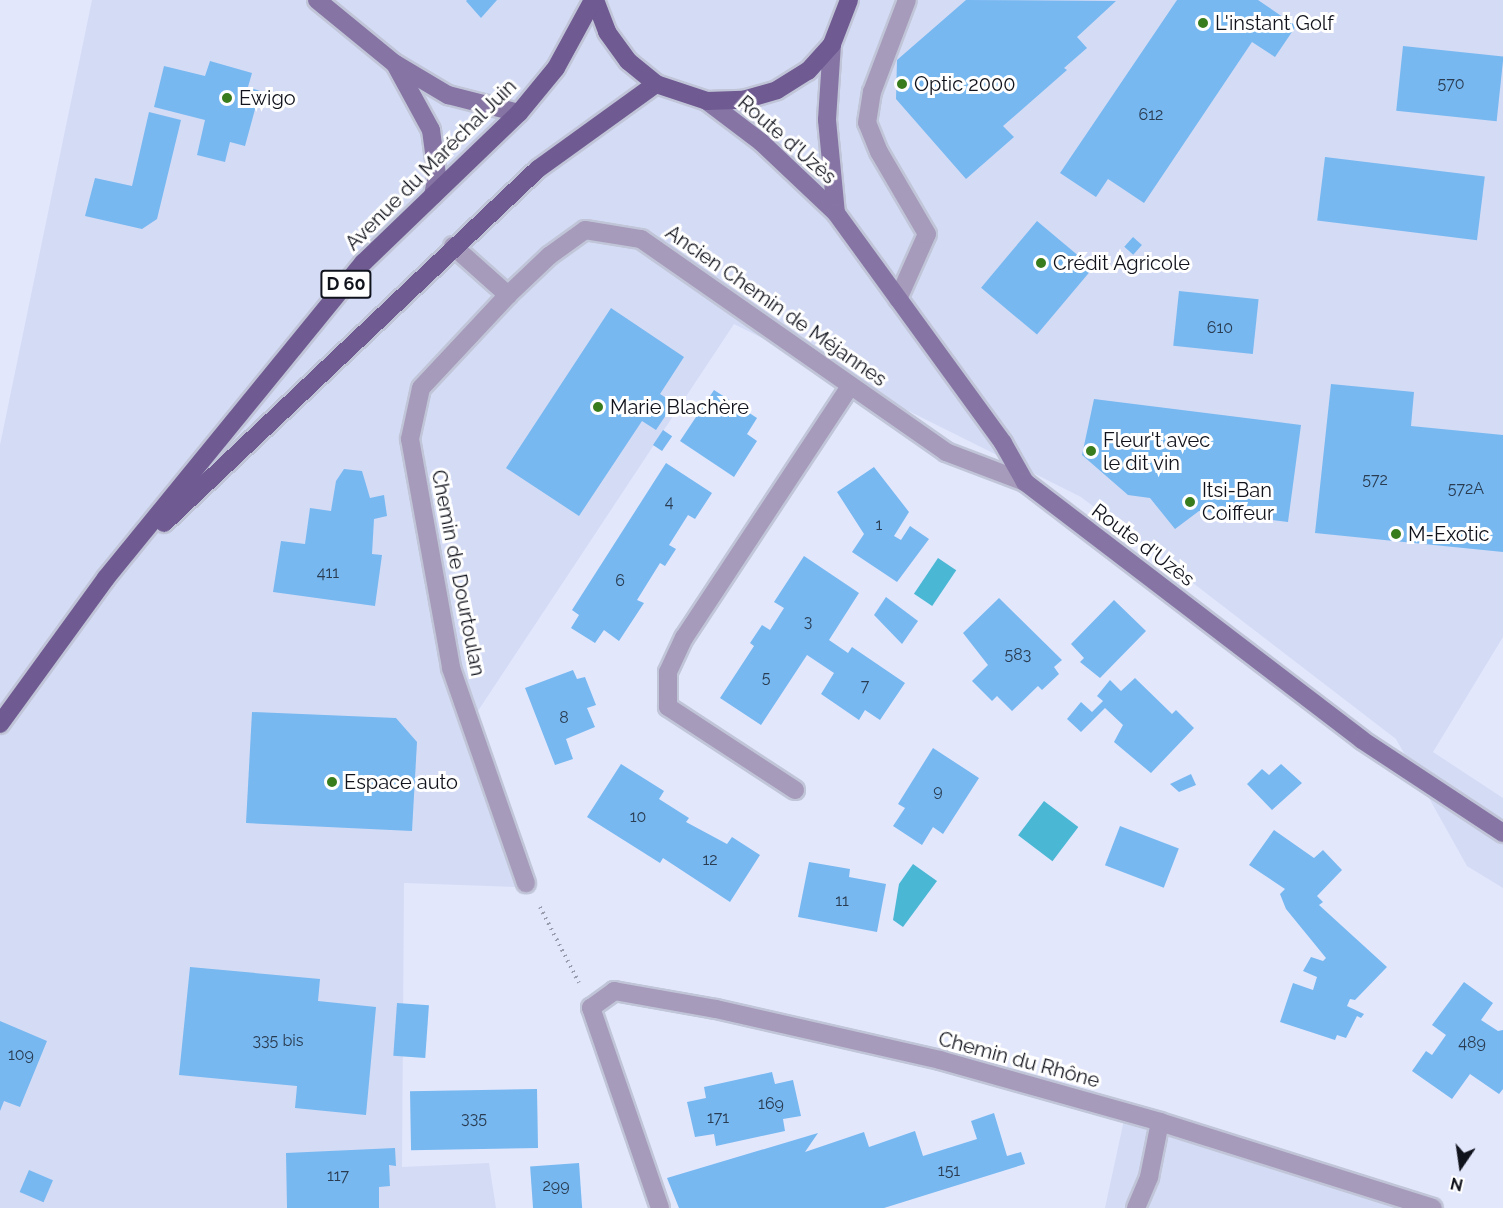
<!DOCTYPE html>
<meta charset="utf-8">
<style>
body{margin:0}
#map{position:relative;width:1503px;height:1208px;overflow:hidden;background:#e2e7fc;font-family:Raleway,sans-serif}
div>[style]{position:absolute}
.built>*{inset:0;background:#d4dbf5}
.water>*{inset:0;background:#4ab7d5;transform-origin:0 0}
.building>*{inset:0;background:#77b8f1;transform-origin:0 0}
.path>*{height:4px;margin-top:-2px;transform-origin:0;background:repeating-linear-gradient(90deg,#989cad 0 1.5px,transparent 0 6px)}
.roads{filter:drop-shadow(2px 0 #c1c5d8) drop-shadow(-2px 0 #c1c5d8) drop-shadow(0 2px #c1c5d8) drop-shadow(0 -2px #c1c5d8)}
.lane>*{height:18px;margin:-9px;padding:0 9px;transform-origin:9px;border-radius:9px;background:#a69bbb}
.street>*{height:18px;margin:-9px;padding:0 9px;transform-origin:9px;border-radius:9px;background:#a69bbb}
.secondary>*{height:18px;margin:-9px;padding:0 9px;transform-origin:9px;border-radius:9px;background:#8675a4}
.primary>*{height:18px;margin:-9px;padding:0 9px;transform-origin:9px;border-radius:9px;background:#6f5a92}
.dots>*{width:16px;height:16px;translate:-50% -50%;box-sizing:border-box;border:3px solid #fff;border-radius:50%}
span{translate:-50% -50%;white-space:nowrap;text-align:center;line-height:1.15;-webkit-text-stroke:6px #fff;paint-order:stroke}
.number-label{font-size:16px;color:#2a3c51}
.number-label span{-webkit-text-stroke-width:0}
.shield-label span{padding:2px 4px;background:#fff;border:2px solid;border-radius:4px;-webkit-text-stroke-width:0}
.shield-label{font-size:18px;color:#11131c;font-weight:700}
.poi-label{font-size:20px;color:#11131c}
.left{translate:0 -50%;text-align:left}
.street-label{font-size:20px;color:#11131c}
.north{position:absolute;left:1431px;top:1136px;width:60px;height:60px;-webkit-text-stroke:4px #fff;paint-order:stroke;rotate:193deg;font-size:16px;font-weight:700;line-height:24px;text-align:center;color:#11131c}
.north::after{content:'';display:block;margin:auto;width:21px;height:27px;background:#11131c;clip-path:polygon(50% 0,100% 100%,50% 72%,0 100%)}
</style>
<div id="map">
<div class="built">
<i style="clip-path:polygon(92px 0,1503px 0,1503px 637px,1433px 752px,1503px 798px,1503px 888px,1467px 866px,1396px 739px,1081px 497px,734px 324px,464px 732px,516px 887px,404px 883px,402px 1167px,489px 1163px,496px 1208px,0 1208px,0 445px)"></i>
<i style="clip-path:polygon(1124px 1120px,1415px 1208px,1105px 1208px)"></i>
</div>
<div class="water">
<i style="left:938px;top:558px;width:22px;height:43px;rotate:34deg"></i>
<i style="left:1044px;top:801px;width:43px;height:43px;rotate:37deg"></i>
<i style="clip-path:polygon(913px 864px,937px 881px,903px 927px,893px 920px,899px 884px)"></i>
</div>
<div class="building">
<i style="clip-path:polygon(497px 0,481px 18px,466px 1px,467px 0)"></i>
<i style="clip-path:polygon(966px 0,1116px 1px,1077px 37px,1087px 48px,1064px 68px,1067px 70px,1003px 126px,1014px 137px,966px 179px,896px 99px,897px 60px)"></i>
<i style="clip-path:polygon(1177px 0,1258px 0,1296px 26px,1275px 57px,1252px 42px,1144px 203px,1108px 179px,1096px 197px,1060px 173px)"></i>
<i style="left:1403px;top:46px;width:101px;height:65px;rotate:6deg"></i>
<i style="clip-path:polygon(210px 61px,252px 73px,248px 87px,260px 91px,245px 146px,230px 142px,225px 162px,197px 155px,205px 120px,154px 107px,164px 66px,205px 76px)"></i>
<i style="clip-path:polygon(149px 112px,181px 120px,157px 219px,142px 229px,85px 216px,95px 178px,132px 186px)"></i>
<i style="left:1325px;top:157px;width:161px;height:64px;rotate:7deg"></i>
<i style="left:1037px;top:221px;width:73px;height:87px;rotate:40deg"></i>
<i style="left:1133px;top:237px;width:12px;height:13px;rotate:42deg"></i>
<i style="left:1179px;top:291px;width:80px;height:55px;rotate:6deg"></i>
<i style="clip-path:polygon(611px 308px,684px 357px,660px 394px,674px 403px,656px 430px,642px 421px,579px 516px,506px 468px)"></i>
<i style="clip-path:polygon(1331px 384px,1414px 392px,1411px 426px,1503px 435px,1503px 552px,1315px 533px)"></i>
<i style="clip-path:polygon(714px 390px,757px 418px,747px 434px,757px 441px,734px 477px,680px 441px)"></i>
<i style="clip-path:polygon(1094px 399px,1301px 425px,1288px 522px,1199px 511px,1175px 529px,1150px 498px,1128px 495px,1082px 455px)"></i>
<i style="left:663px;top:430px;width:11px;height:18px;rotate:34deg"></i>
<i style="clip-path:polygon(666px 463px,712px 493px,695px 519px,688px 515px,669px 545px,676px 549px,665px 566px,660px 563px,637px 600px,644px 603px,619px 641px,604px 630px,595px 643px,571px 628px,579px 615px,572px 610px)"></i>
<i style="clip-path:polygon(874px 467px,909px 512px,894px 536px,901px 540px,910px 526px,929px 539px,897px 582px,852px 552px,864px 534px,837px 492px)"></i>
<i style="clip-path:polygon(344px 469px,362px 471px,370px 498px,384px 495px,387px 516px,374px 519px,372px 554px,382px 555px,375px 606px,273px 592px,281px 541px,305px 544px,310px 508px,331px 511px,336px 481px)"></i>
<i style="clip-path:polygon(804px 556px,859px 593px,829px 640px,848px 653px,852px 647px,905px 683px,880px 720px,865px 710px,859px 720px,821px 694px,834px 673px,807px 655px,761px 725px,720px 698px,754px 646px,750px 643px,762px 625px,770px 630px,784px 608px,774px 602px)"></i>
<i style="clip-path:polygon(886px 597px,918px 621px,902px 644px,874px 615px)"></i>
<i style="clip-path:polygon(999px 598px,1062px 660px,1054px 667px,1059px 674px,1042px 690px,1038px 686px,1012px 711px,997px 696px,992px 701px,972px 681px,988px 665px,963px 633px)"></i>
<i style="clip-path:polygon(1114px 600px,1146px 631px,1100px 678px,1080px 662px,1084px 658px,1071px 644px)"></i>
<i style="clip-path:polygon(573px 670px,577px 679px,585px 677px,596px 705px,587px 708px,595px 727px,566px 739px,573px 759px,555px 765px,525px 688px)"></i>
<i style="clip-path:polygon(1135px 678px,1172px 714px,1176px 710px,1194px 728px,1151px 773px,1114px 742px,1123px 725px,1105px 708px,1081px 732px,1067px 719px,1081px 702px,1092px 712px,1103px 701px,1097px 696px,1110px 680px,1121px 691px)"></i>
<i style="clip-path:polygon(252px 712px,396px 718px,417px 742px,412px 831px,246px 823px)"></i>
<i style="clip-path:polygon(933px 748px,979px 778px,943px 834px,933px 827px,922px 845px,893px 826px,905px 808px,898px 804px)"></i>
<i style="clip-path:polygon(621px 764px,664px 791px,659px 799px,689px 818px,686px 822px,727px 844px,732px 837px,760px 855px,730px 902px,663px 858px,660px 863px,587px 817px)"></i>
<i style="clip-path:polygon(1281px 764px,1302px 783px,1272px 810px,1247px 784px,1262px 769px,1269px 775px)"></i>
<i style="clip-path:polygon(1191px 774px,1196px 785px,1179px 792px,1170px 784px)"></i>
<i style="left:1120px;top:826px;width:63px;height:42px;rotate:21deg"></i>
<i style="clip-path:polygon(1274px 830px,1314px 858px,1323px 850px,1342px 870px,1317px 896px,1323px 902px,1319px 905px,1387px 967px,1355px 1000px,1350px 999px,1347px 1006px,1364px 1014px,1361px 1018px,1357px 1016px,1346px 1038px,1337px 1035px,1335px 1040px,1280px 1022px,1293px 983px,1313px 990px,1317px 977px,1303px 971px,1311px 957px,1323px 961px,1326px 958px,1286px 909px,1280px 894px,1285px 889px,1249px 865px)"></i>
<i style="clip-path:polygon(809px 862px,850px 869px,849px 877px,886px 884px,877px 932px,798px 917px)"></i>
<i style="clip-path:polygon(190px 967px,320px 979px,318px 1001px,376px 1007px,366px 1115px,295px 1108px,297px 1086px,179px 1075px)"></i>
<i style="clip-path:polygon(1464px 982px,1493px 1003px,1481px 1020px,1498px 1031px,1503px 1030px,1503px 1089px,1499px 1094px,1470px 1074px,1452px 1099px,1412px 1071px,1426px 1051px,1432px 1055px,1446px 1035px,1432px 1025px)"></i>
<i style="left:397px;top:1003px;width:32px;height:53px;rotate:4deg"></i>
<i style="clip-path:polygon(0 1021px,47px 1041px,20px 1107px,4px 1101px,0 1111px)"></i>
<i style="clip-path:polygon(772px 1072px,775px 1084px,793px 1080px,801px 1116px,783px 1119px,785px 1131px,716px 1146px,714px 1134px,695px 1137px,687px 1102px,706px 1098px,704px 1087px)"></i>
<i style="left:537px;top:1089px;width:59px;height:127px;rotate:89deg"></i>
<i style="clip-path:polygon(994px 1113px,1007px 1156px,1021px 1152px,1025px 1164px,884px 1208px,679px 1208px,667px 1178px,818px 1133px,805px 1152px,864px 1132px,869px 1147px,915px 1131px,923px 1156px,977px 1139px,971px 1121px)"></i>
<i style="clip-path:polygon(395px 1148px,396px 1166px,389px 1165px,390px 1186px,379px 1187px,379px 1208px,287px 1208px,286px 1153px)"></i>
<i style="left:579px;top:1163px;width:45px;height:49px;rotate:86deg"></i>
<i style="left:29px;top:1170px;width:26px;height:24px;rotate:23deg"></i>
</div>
<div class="path">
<i style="left:540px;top:907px;width:85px;rotate:62.8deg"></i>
</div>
<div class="roads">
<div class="lane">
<i style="left:1136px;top:1208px;width:34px;rotate:-67deg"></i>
<i style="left:1149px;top:1177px;width:56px;rotate:-78.7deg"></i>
</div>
<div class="street">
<i style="left:453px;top:246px;width:74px;rotate:41.7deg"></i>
<i style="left:508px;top:295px;width:57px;rotate:-43.6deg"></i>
<i style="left:549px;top:256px;width:44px;rotate:-35.8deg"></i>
<i style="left:585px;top:230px;width:57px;rotate:9.1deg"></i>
<i style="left:641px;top:239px;width:372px;rotate:34.9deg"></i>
<i style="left:946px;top:452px;width:85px;rotate:20.8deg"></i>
<i style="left:508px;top:295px;width:127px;rotate:133.1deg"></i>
<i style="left:421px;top:388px;width:52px;rotate:102.2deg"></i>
<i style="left:410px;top:439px;width:233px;rotate:79.8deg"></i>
<i style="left:451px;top:668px;width:228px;rotate:70.8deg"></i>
<i style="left:898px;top:299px;width:71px;rotate:-66deg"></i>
<i style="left:927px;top:234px;width:95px;rotate:-120.3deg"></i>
<i style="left:879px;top:152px;width:31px;rotate:-112deg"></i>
<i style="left:867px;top:123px;width:31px;rotate:-81deg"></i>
<i style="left:872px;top:92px;width:98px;rotate:-69.2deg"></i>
<i style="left:795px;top:790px;width:152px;rotate:-146.8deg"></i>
<i style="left:668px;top:707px;width:35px;rotate:-90deg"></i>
<i style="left:668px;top:672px;width:38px;rotate:-65deg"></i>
<i style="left:684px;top:638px;width:302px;rotate:-56.6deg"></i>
<i style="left:660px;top:1208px;width:212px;rotate:-109deg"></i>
<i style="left:591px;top:1008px;width:29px;rotate:-36deg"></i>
<i style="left:614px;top:991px;width:104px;rotate:10deg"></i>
<i style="left:716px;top:1009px;width:230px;rotate:12.8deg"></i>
<i style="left:940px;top:1060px;width:229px;rotate:15.7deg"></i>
<i style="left:1160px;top:1122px;width:286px;rotate:17.5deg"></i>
</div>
<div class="secondary">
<i style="left:317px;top:0;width:99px;rotate:39.3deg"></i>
<i style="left:394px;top:63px;width:63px;rotate:30.7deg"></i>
<i style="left:448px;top:95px;width:73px;rotate:14.2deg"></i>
<i style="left:832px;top:44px;width:76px;rotate:93.8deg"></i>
<i style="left:827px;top:120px;width:93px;rotate:84.5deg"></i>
<i style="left:395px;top:64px;width:75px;rotate:61.4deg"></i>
<i style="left:431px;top:130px;width:45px;rotate:82.4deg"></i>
<i style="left:437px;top:175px;width:21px;rotate:101deg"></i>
<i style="left:707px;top:101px;width:68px;rotate:37.2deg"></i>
<i style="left:761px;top:142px;width:103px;rotate:43.4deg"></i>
<i style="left:836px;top:213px;width:284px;rotate:54deg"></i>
<i style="left:1003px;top:443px;width:45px;rotate:60.6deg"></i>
<i style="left:1025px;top:482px;width:424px;rotate:37.4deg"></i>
<i style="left:1362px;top:740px;width:169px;rotate:33.4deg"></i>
</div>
<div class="primary">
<i style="left:595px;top:0;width:34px;rotate:69deg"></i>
<i style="left:607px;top:32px;width:36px;rotate:54deg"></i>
<i style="left:628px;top:61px;width:36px;rotate:39deg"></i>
<i style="left:656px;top:84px;width:54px;rotate:18.4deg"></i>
<i style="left:707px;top:101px;width:36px;rotate:-2deg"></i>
<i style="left:743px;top:100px;width:35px;rotate:-16deg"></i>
<i style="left:777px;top:90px;width:36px;rotate:-32deg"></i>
<i style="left:808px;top:71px;width:36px;rotate:-48deg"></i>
<i style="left:832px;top:44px;width:47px;rotate:-68.9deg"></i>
<i style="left:164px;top:523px;width:515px;rotate:-43.43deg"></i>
<i style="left:538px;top:169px;width:145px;rotate:-35.8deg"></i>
<i style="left:0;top:724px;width:180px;rotate:-54deg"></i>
<i style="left:106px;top:578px;width:407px;rotate:-50.8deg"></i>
<i style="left:363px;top:263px;width:216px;rotate:-43.9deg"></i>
<i style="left:519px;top:113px;width:58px;rotate:-50.6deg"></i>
<i style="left:556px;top:68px;width:77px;rotate:-61.4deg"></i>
</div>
</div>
<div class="dots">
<i style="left:1203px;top:23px;background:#387c1e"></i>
<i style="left:902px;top:84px;background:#387c1e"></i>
<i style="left:227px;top:98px;background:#387c1e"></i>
<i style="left:1041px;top:263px;background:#387c1e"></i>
<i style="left:598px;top:407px;background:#387c1e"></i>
<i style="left:1091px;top:451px;background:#387c1e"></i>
<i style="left:1190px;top:502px;background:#387c1e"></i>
<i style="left:1396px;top:534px;background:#387c1e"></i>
<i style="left:332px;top:782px;background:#387c1e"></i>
</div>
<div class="number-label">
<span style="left:1451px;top:84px">570</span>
<span style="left:1151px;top:115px">612</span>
<span style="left:1220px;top:328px">610</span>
<span style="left:1375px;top:480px">572</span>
<span style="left:1466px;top:489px">572A</span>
<span style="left:669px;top:502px">4</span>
<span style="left:879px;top:525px">1</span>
<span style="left:328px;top:573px">411</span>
<span style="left:620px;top:581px">6</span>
<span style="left:808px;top:622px">3</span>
<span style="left:1018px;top:655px">583</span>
<span style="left:766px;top:678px">5</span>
<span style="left:865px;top:686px">7</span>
<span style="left:564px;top:718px">8</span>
<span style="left:938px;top:791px">9</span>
<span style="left:638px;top:817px">10</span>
<span style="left:710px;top:860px">12</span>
<span style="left:842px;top:901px">11</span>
<span style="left:278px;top:1041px">335 bis</span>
<span style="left:1472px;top:1043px">489</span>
<span style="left:21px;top:1055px">109</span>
<span style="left:771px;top:1104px">169</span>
<span style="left:718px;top:1118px">171</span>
<span style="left:474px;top:1119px">335</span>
<span style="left:949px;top:1171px">151</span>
<span style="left:338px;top:1176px">117</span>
<span style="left:556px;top:1186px">299</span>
</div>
<div class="shield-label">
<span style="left:346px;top:284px">D 60</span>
</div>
<div class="poi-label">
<span class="left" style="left:1215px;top:23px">L'instant Golf</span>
<span class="left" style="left:914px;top:84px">Optic 2000</span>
<span class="left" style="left:239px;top:98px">Ewigo</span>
<span class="left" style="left:1053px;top:263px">Crédit Agricole</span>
<span class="left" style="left:610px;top:407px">Marie Blachère</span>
<span class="left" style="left:1103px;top:452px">Fleur't avec<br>le dit vin</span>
<span class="left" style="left:1202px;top:502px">Itsi-Ban<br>Coiffeur</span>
<span class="left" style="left:1408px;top:534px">M-Exotic</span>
<span class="left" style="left:344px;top:782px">Espace auto</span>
</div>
<div class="street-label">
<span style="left:787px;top:140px;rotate:41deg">Route d'Uzès</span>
<span style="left:431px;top:165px;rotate:-45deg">Avenue du Maréchal Juin</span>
<span style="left:776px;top:306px;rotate:35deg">Ancien Chemin de Méjannes</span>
<span style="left:1143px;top:545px;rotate:37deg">Route d'Uzès</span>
<span style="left:458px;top:573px;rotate:79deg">Chemin de Dourtoulan</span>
<span style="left:1019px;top:1060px;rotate:15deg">Chemin du Rhône</span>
</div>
<div class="north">N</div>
</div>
